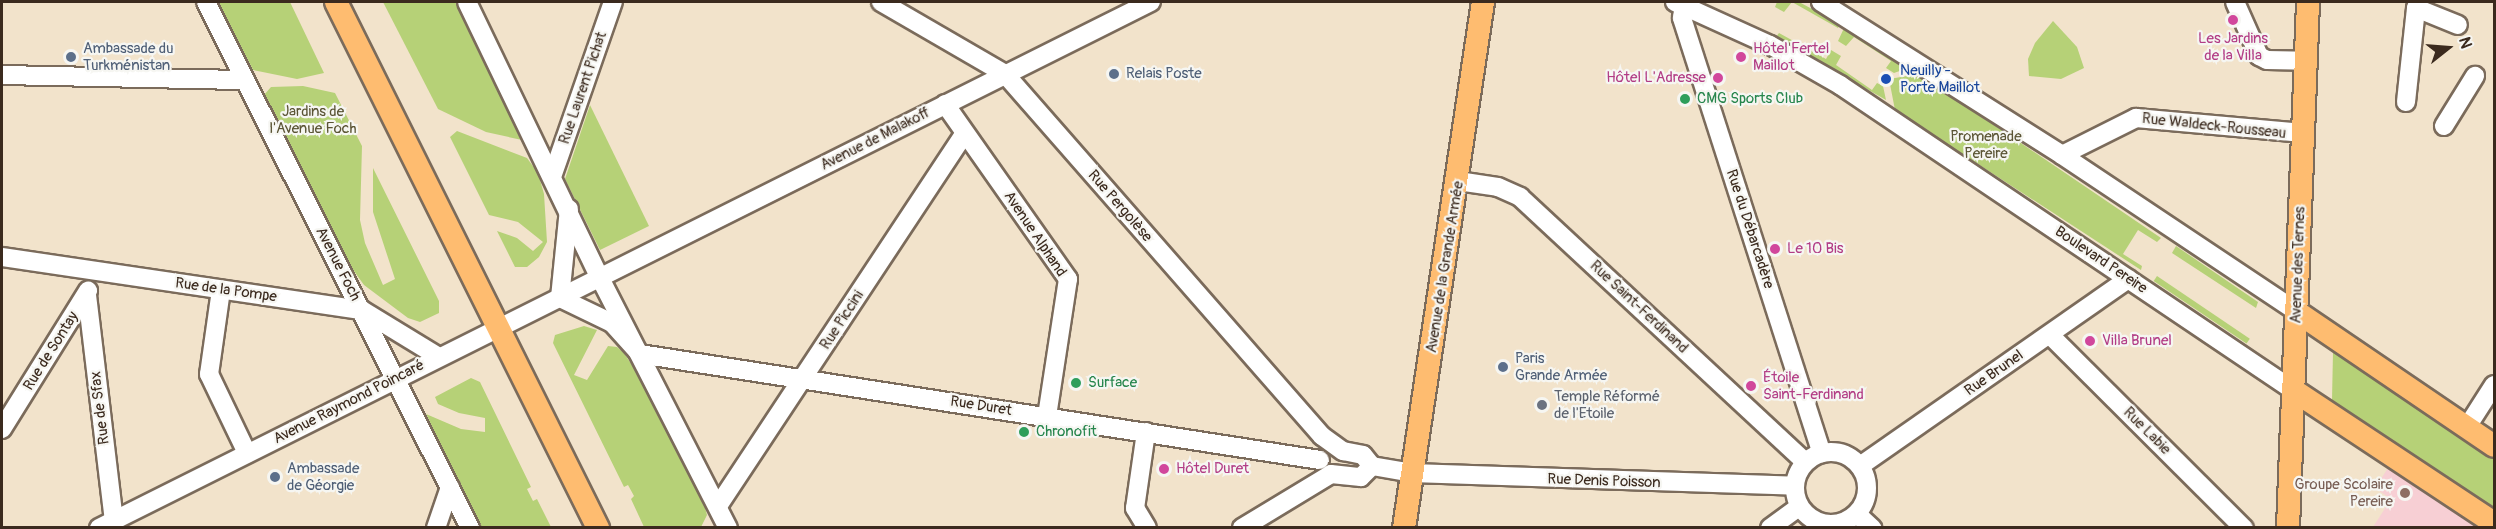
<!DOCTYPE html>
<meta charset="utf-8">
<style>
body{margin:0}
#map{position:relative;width:2496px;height:529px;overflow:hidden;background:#f2e3cb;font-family:Pangolin,sans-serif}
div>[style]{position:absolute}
.built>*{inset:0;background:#f7cfd4}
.green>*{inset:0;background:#b6d177;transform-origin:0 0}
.roads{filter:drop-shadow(2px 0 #7b6b5b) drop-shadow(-2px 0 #7b6b5b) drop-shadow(0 2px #7b6b5b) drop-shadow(0 -2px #7b6b5b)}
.minor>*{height:18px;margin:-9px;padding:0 9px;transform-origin:9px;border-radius:9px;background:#fff}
.minor>.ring{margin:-9px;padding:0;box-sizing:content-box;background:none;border:18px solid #fff;border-radius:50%}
.major>*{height:22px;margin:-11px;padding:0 11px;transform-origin:11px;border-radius:11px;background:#febc70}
.dots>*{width:16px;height:16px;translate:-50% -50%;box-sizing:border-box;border:3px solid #f6f6f2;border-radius:50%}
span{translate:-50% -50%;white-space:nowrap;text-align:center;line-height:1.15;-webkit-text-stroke:4.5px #f6f6f2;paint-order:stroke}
.hotel-label{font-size:15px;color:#b23c85}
.left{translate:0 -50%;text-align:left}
.right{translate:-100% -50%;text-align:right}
.service-label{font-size:15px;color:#4e5e75}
.transit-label{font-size:15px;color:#164399}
.street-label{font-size:15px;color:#3b2a1e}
.leisure-label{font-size:15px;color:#27864d}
.park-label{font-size:15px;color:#5a5434}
.worship-label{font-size:15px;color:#5b616d}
.education-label{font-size:15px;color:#785e54}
.frame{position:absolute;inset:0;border:3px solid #3b2a1e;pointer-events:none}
.north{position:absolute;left:2418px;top:18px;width:60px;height:60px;-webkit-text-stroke:4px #f6f6f2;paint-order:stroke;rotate:73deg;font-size:16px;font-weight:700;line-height:24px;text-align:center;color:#3b2a1e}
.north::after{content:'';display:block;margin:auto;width:21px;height:27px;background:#3b2a1e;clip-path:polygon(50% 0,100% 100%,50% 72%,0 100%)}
</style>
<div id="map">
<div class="built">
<i style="clip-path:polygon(2388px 468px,2443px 504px,2478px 527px,2373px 527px,2391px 499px,2375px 488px)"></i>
</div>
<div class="green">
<i style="clip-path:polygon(218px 2px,290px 2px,324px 73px,297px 79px,253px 70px)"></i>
<i style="clip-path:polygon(383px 2px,456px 2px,522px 140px,486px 132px,438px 109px)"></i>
<i style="clip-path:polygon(1777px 2px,1799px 2px,1840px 24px,1838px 28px,1792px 2px,1784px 12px,1775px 7px)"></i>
<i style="clip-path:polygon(2053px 21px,2077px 47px,2084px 68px,2061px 79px,2029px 76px,2028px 59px,2035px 43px)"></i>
<i style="clip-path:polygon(1845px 26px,1880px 49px,1908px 68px,1894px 73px,1886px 68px,1891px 61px,1854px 37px,1846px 46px,1838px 41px)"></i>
<i style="clip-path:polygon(1779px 33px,1826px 59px,1831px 50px,1841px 56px,1836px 65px,1872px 90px,1877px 83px,1883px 86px,1886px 100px,1776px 37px)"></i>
<i style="clip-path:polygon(1919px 74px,2161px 238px,2157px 242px,2138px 230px,2123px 254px,2142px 266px,2141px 270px,1895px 110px,1889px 79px)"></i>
<i style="clip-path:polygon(303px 86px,335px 93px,362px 146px,360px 220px,365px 243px,383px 285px,395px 279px,373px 212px,373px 168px,439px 301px,439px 313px,420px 322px,408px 318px,364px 285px,351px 267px,264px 95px,271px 87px)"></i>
<i style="clip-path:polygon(590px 105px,649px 226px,600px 250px,565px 179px)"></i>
<i style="clip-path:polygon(457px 131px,527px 158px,538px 173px,544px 194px,547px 242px,539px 257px,527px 267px,515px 267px,497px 231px,517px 238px,533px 251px,543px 242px,518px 222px,489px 215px,450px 137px)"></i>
<i style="clip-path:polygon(2176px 246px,2258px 302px,2256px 308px,2172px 253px)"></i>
<i style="left:2157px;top:276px;width:112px;height:6px;rotate:34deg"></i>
<i style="clip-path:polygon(584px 326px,597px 330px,574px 375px,587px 380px,608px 346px,617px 347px,624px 353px,642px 380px,703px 500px,707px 515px,701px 527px,644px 527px,631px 499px,634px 496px,628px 485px,624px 487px,553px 343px,555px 335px)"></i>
<i style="clip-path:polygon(2333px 352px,2494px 458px,2494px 510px,2332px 400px)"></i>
<i style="clip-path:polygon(471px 378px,480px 382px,531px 487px,527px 489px,533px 501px,537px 499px,551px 527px,480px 527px,426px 414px,461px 429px,485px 432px,485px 418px,459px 413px,438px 404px,435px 397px)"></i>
</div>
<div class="roads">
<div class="minor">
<i style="left:206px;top:2px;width:589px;rotate:63.35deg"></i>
<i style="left:467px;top:2px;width:306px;rotate:64.3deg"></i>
<i style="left:600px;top:278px;width:281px;rotate:62.9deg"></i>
<i style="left:881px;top:2px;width:143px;rotate:30.1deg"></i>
<i style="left:1005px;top:74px;width:481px;rotate:48.8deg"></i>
<i style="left:1322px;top:436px;width:26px;rotate:36deg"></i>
<i style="left:1343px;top:451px;width:20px;rotate:11deg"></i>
<i style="left:1363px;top:455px;width:14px;rotate:51deg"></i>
<i style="left:1372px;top:466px;width:42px;rotate:9.7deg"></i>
<i style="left:1413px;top:473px;width:382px;rotate:1.9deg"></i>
<i style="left:1675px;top:2px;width:104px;rotate:24.4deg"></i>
<i style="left:1770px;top:45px;width:81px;rotate:29.7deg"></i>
<i style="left:1840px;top:85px;width:546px;rotate:33.95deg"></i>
<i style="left:1821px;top:2px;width:285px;rotate:32.4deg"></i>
<i style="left:2062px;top:155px;width:283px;rotate:33.7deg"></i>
<i style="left:2235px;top:2px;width:59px;rotate:66deg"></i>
<i style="left:2259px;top:56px;width:9px;rotate:27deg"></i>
<i style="left:2267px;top:60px;width:39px;rotate:1deg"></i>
<i style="left:1684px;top:5px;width:13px;rotate:99deg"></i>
<i style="left:1682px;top:18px;width:457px;rotate:72.2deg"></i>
<i style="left:2px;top:75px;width:243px;rotate:1.2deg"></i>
<i style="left:2406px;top:102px;width:95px;rotate:-83.9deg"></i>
<i style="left:2416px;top:8px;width:45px;rotate:22deg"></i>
<i style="left:945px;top:104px;width:214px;rotate:54.9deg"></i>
<i style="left:1068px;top:279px;width:139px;rotate:98.7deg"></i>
<i style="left:2444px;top:126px;width:59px;rotate:-58.2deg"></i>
<i style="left:2062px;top:155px;width:83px;rotate:-26.6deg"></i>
<i style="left:2136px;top:118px;width:168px;rotate:5.1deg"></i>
<i style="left:553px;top:174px;width:182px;rotate:-70.8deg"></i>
<i style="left:1458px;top:181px;width:40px;rotate:8.5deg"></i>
<i style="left:1498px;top:187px;width:24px;rotate:24deg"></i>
<i style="left:1520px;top:197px;width:389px;rotate:42.9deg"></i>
<i style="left:569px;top:209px;width:89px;rotate:95.8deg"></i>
<i style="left:560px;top:298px;width:58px;rotate:25.7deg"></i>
<i style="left:612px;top:323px;width:42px;rotate:47.9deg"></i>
<i style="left:640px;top:354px;width:688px;rotate:8.86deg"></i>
<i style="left:2px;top:257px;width:364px;rotate:8.4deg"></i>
<i style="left:362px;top:310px;width:90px;rotate:31.4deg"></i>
<i style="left:221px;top:290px;width:85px;rotate:98.1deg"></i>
<i style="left:209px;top:374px;width:88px;rotate:64.3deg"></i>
<i style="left:87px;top:295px;width:227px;rotate:83.2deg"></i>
<i style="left:2050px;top:335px;width:274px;rotate:44.9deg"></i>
<i style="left:2467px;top:427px;width:50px;rotate:-57.3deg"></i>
<i style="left:2px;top:429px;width:163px;rotate:-58.1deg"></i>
<i style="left:1146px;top:432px;width:77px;rotate:98.2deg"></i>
<i style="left:1135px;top:508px;width:23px;rotate:59deg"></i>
<i class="ring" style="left:1795px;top:452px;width:54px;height:54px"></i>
<i style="left:1860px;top:466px;width:327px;rotate:-34.9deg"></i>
<i style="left:718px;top:506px;width:447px;rotate:-56.5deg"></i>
<i style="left:1857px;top:514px;width:21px;rotate:43deg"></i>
<i style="left:99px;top:528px;width:1176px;rotate:-26.57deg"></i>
<i style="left:436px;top:528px;width:43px;rotate:-71.1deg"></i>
<i style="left:1242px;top:528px;width:104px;rotate:-31.2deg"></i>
<i style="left:1331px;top:474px;width:30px;rotate:6deg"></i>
<i style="left:1361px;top:477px;width:16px;rotate:-45deg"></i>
<i style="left:1770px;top:528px;width:36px;rotate:-36deg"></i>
</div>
<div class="major">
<i style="left:336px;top:2px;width:588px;rotate:63.52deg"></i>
<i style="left:2297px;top:312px;width:238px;rotate:34.2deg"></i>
<i style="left:2293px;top:390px;width:241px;rotate:33.5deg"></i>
<i style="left:1404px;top:528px;width:532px;rotate:-81.46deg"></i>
<i style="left:2288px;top:528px;width:526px;rotate:-87.82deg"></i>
</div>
</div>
<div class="dots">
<i style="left:2233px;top:20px;background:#d1479c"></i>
<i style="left:71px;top:57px;background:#5c6f8a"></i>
<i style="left:1741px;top:57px;background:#d1479c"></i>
<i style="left:1114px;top:74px;background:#5c6f8a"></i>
<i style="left:1718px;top:78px;background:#d1479c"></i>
<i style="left:1886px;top:79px;background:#1a4fb4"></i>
<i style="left:1685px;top:99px;background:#2e9e5b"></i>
<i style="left:1775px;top:249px;background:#d1479c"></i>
<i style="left:2090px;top:341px;background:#d1479c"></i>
<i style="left:1503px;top:367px;background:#5c6f8a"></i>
<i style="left:1076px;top:383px;background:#2e9e5b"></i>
<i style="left:1751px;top:386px;background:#d1479c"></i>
<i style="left:1542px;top:405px;background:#6b7280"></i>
<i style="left:1024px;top:432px;background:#2e9e5b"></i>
<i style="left:1164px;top:469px;background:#d1479c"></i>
<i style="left:275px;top:477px;background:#5c6f8a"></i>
<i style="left:2405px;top:493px;background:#8d6e63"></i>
</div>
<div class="hotel-label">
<span style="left:2233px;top:47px">Les Jardins<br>de la Villa</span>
<span class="left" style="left:1753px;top:57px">Hôtel Fertel<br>Maillot</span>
<span class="right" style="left:1706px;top:78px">Hôtel L'Adresse</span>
<span class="left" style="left:1787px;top:249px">Le 10 Bis</span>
<span class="left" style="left:2102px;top:341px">Villa Brunel</span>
<span class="left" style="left:1763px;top:386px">Étoile<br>Saint-Ferdinand</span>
<span class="left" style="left:1176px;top:469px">Hôtel Duret</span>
</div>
<div class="service-label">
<span class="left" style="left:83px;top:57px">Ambassade du<br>Turkménistan</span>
<span class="left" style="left:1126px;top:74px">Relais Poste</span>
<span class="left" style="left:1515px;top:367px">Paris<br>Grande Armée</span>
<span class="left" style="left:287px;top:477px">Ambassade<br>de Géorgie</span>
</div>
<div class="transit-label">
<span class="left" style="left:1900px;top:79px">Neuilly -<br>Porte Maillot</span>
</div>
<div class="street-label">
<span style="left:583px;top:88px;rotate:-71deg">Rue Laurent Pichat</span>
<span style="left:2214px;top:126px;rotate:6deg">Rue Waldeck-Rousseau</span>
<span style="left:875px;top:139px;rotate:-27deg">Avenue de Malakoff</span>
<span style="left:1120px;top:206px;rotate:49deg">Rue Pergolèse</span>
<span style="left:1750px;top:229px;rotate:72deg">Rue du Débarcadère</span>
<span style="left:1035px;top:234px;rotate:56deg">Avenue Alphand</span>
<span style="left:2101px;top:260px;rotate:34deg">Boulevard Pereire</span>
<span style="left:338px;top:264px;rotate:63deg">Avenue Foch</span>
<span style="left:2298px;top:265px;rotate:-88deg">Avenue des Ternes</span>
<span style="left:1445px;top:267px;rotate:-81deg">Avenue de la Grande Armée</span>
<span style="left:226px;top:290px;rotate:8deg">Rue de la Pompe</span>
<span style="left:1639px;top:307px;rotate:43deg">Rue Saint-Ferdinand</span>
<span style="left:842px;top:320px;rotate:-57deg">Rue Piccini</span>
<span style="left:51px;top:351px;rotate:-58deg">Rue de Sontay</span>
<span style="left:1994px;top:373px;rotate:-35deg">Rue Brunel</span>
<span style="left:349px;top:402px;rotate:-27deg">Avenue Raymond Poincaré</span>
<span style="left:981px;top:406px;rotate:9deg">Rue Duret</span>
<span style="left:100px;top:408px;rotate:-97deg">Rue de Sfax</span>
<span style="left:2147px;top:431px;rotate:45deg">Rue Labie</span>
<span style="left:1604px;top:481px;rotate:2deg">Rue Denis Poisson</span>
</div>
<div class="leisure-label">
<span class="left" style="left:1697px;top:99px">CMG Sports Club</span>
<span class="left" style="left:1088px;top:383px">Surface</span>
<span class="left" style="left:1036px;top:432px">Chronofit</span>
</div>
<div class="park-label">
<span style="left:313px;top:120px">Jardins de<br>l'Avenue Foch</span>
<span style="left:1986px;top:145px">Promenade<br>Pereire</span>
</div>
<div class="worship-label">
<span class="left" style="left:1554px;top:405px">Temple Réformé<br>de l'Etoile</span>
</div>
<div class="education-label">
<span class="right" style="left:2393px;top:493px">Groupe Scolaire<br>Pereire</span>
</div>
<div class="frame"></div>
<div class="north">N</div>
</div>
